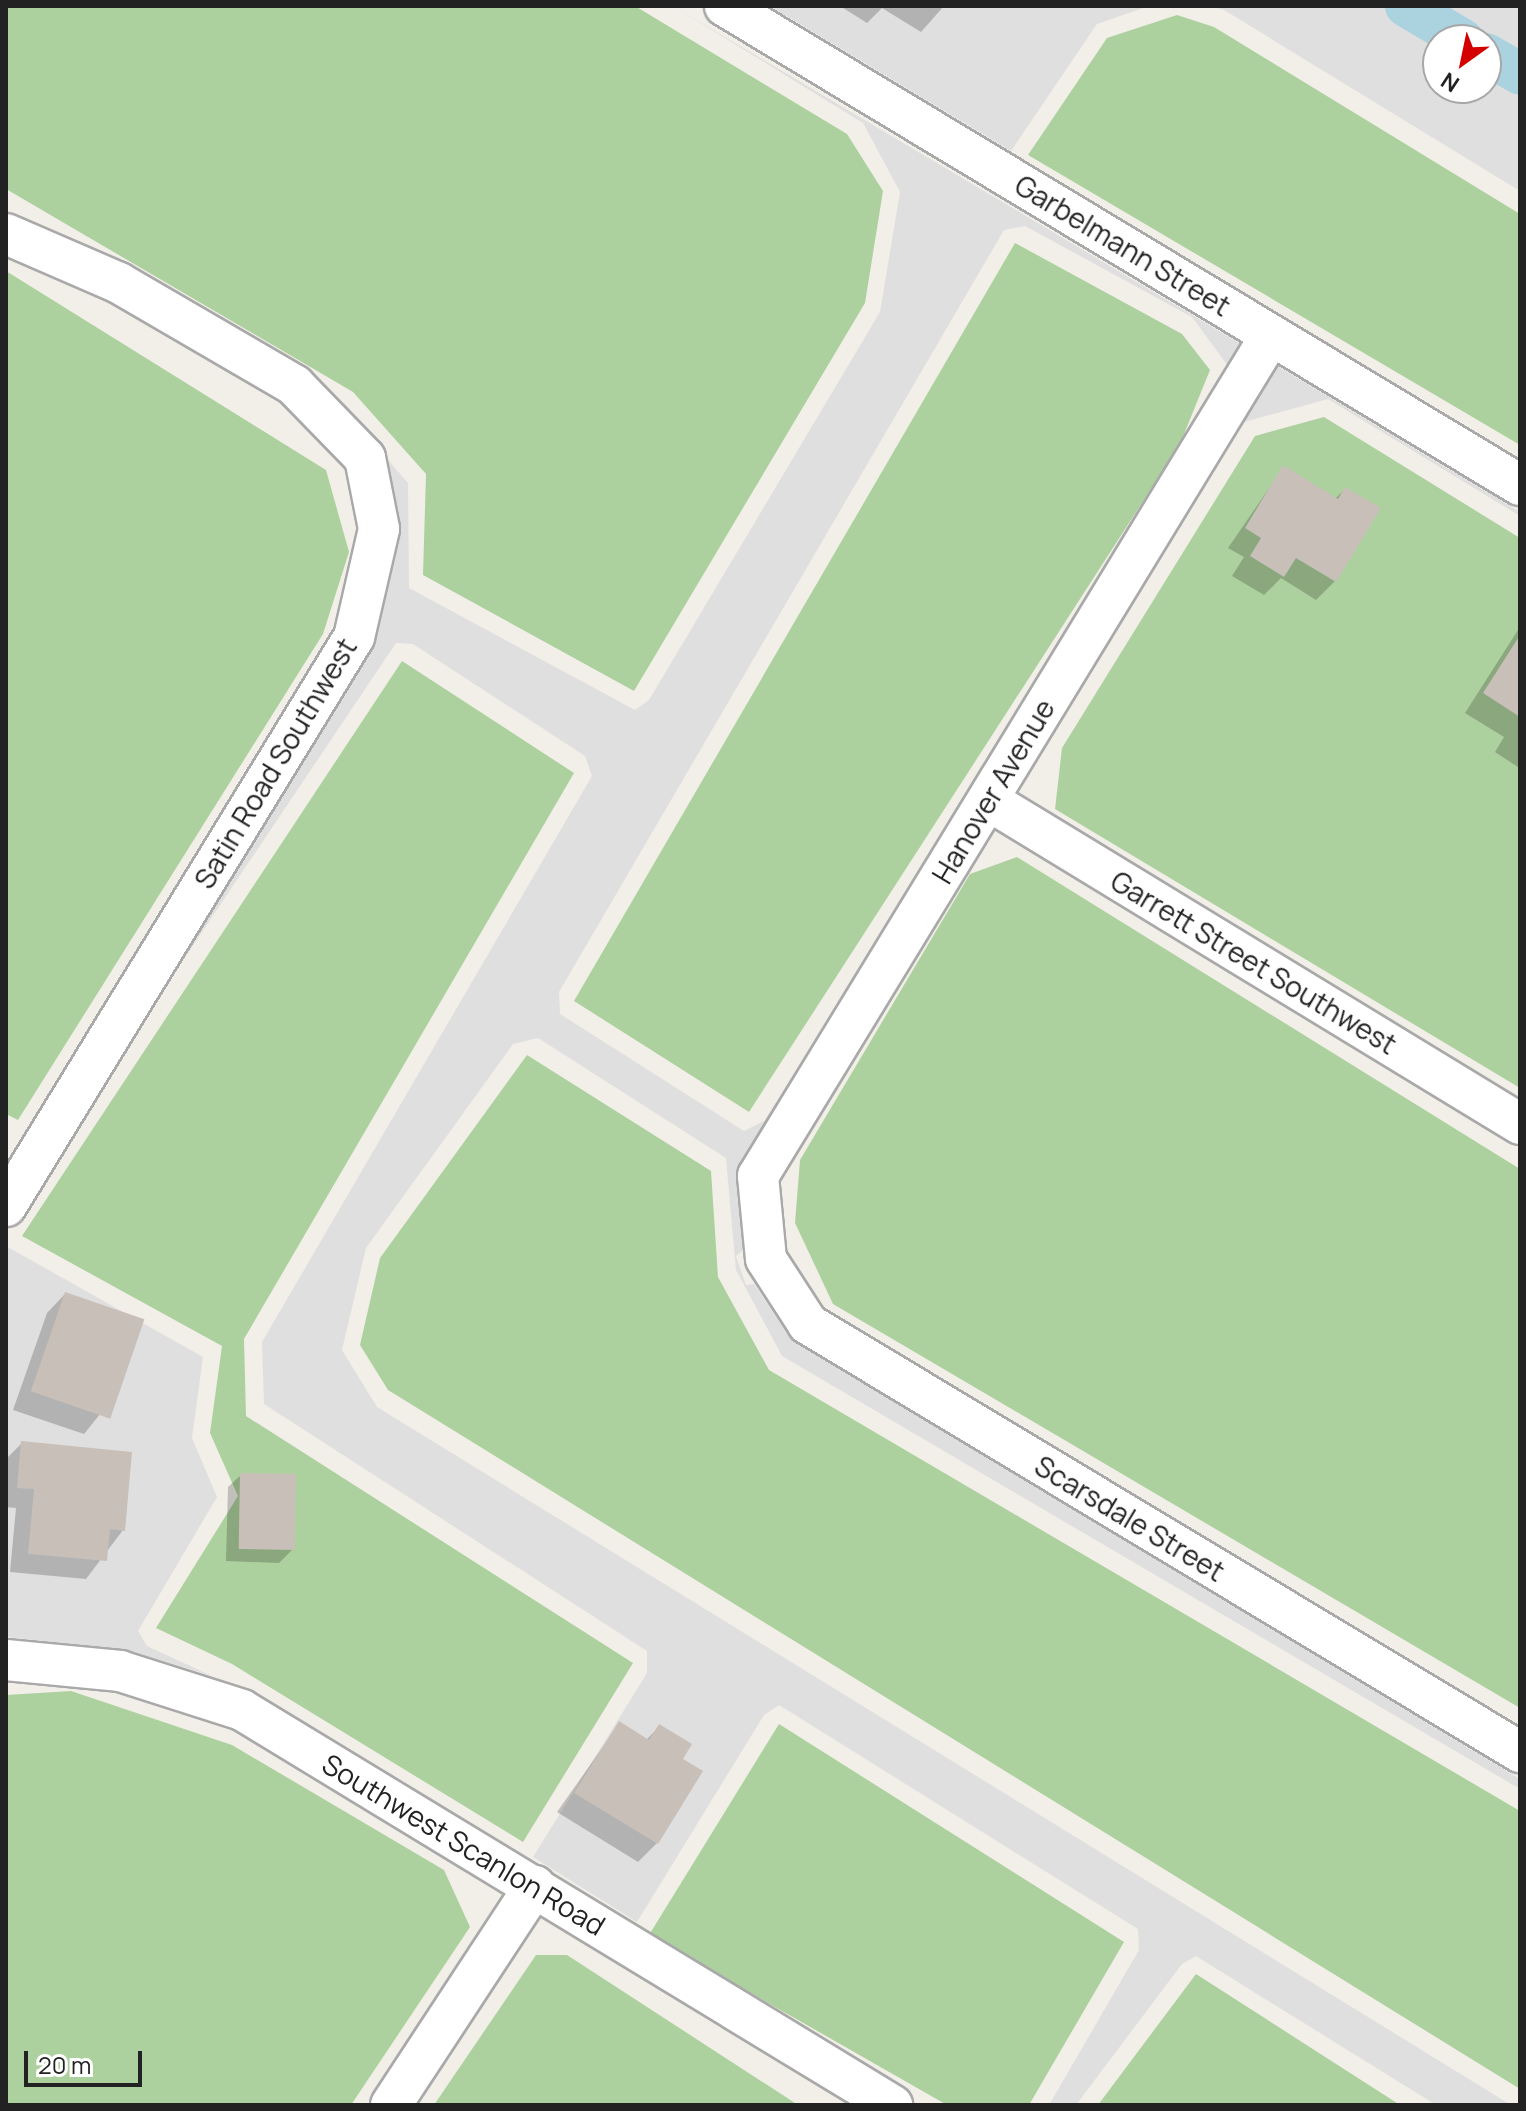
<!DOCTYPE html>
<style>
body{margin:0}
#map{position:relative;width:1526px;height:2111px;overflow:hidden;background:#f2efe9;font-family:Manrope,sans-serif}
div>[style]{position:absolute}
.residential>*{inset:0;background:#e0dfdf}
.forest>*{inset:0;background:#add19e}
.shadow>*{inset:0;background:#0003}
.canal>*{height:42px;margin:-21px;padding:0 21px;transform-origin:21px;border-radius:21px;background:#aad3df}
.building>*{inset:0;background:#c7bfb8;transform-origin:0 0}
.roads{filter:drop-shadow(2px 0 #a9a9a9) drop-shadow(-2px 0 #a9a9a9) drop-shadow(0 2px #a9a9a9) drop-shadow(0 -2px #a9a9a9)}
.minor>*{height:40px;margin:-20px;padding:0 20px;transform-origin:20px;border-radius:20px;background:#fff}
span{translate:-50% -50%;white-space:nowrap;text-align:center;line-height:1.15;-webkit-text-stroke:6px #fff;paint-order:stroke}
.street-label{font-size:28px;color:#222}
.frame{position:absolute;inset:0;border:8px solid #222;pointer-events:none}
.north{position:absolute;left:1422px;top:24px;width:80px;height:80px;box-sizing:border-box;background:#fff;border:2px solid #a7a7a7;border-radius:50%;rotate:213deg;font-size:22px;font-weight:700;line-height:32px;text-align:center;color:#222}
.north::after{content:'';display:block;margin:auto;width:28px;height:36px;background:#d40000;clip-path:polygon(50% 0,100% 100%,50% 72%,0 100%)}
.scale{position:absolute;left:24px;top:2051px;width:118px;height:36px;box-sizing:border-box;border:4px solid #222;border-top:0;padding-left:10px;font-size:24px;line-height:28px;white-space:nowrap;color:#222;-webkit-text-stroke:6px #fff;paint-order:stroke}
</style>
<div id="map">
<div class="residential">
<i style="clip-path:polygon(673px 6px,1241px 344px,1228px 366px,1192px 317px,1025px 226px,1004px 230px,559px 992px,560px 1014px,744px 1131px,764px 1121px,832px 1017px,737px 1181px,743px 1250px,736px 1256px,746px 1285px,754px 1284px,790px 1338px,1520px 1779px,1520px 1789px,782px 1356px,736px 1270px,726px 1158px,538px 1038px,513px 1044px,366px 1248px,342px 1350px,377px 1407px,1511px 2105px,1436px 2105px,1196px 1956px,1182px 1964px,1076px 2105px,1049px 2105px,1139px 1950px,1138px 1929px,779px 1705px,764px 1715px,637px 1922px,533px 1857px,647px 1673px,647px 1651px,264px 1404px,262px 1342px,592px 776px,585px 756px,413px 644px,396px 643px,145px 1017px,372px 647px,399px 532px,388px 460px,408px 483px,409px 588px,635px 710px,649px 700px,880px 312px,900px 192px,863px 123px)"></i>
<i style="clip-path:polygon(770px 6px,1149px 6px,1097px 24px,1011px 151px)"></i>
<i style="clip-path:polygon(evenodd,1210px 6px,1520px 6px,1520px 191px,1224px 10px,1210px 6px,1438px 40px,1486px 40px,1486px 88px,1438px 88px,1438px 40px)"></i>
<i style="clip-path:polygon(1276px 365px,1520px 512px,1520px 516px,1328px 399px,1244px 422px,1183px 519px)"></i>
<i style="clip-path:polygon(6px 1246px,203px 1357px,192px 1438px,217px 1497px,138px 1631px,147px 1646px,212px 1676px,128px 1650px,6px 1637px)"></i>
</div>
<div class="forest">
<i style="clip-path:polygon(6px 6px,635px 6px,847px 134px,883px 191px,865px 303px,634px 691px,423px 575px,426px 474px,353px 392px,6px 189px)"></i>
<i style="clip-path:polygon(1177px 15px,1214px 27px,1520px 214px,1520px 445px,1028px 155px,1107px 38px)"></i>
<i style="clip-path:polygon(1015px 243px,1182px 334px,1210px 370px,1180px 444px,749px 1112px,574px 1001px)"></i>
<i style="clip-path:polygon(6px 271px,326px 470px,349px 552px,323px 634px,18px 1120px,6px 1114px)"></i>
<i style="clip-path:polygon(1324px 417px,1520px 538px,1520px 1088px,1055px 809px,1062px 748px,1255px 436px)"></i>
<i style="clip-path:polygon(402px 661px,574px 773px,244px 1339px,246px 1416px,633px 1663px,523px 1842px,232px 1664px,156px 1628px,238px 1496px,210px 1433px,222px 1346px,22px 1236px)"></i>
<i style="clip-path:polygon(1017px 857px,1520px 1169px,1520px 1708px,833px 1304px,795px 1223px,800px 1160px,970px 874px)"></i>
<i style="clip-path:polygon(527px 1055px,711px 1171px,718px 1277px,769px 1370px,1520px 1811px,1520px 2089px,388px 1390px,360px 1345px,380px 1258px)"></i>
<i style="clip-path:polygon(71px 1691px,232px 1745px,444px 1870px,470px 1927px,351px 2105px,6px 2105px,6px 1695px)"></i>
<i style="clip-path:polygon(779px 1724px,1124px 1942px,1029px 2105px,947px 2105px,649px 1935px)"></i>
<i style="clip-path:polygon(536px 1955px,567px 1955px,798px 2105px,434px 2105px)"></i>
<i style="clip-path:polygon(1196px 1974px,1400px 2105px,1098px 2105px)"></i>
</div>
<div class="shadow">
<i style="clip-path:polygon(840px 6px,944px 6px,921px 32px,882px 8px,867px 23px)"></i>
<i style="clip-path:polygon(1283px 468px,1335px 499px,1345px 489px,1335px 581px,1316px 600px,1281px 578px,1264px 595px,1232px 576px,1244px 557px,1228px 548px)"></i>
<i style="clip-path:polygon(1518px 630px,1520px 628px,1518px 767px,1495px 752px,1504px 737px,1465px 713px)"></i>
<i style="clip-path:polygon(65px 1294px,142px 1320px,117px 1393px,84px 1434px,13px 1410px,47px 1313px)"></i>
<i style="clip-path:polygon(22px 1443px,123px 1530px,86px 1579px,10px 1572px,16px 1508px,6px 1507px,6px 1459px)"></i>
<i style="clip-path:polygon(241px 1475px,292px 1550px,279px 1563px,226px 1561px,228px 1487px)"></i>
<i style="clip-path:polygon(619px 1724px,646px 1740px,659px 1727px,680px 1759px,657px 1843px,638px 1862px,557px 1812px)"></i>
</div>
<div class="canal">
<i style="left:1406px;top:6px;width:66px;rotate:30.8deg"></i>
<i style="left:1486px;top:54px;width:39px;rotate:30deg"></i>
</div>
<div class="building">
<i style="clip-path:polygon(1283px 465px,1338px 499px,1345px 487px,1381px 508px,1336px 582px,1296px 558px,1284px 577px,1250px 556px,1261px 538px,1245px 528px)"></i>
<i style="clip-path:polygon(1520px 635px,1520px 717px,1483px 693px)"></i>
<i style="left:65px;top:1292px;width:84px;height:105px;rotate:19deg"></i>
<i style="clip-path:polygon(21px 1441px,132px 1452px,125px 1531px,110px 1529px,107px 1561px,28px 1554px,34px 1489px,17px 1488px)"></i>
<i style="left:240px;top:1473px;width:56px;height:76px;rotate:1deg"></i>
<i style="clip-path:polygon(619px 1721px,649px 1740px,659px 1724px,692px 1744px,683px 1759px,703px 1771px,658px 1844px,574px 1793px)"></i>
</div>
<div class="roads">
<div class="minor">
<i style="left:725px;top:6px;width:928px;rotate:31.07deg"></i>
<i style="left:6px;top:234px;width:123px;rotate:23.4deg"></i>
<i style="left:119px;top:283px;width:203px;rotate:30.2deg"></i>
<i style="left:294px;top:385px;width:102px;rotate:45.8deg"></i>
<i style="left:365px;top:458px;width:72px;rotate:78.8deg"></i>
<i style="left:379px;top:529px;width:111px;rotate:103deg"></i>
<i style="left:354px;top:637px;width:667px;rotate:121.45deg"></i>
<i style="left:1271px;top:335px;width:985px;rotate:121.38deg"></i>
<i style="left:758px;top:1176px;width:83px;rotate:84.5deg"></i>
<i style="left:766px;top:1259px;width:77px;rotate:57.1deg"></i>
<i style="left:808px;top:1324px;width:831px;rotate:31.01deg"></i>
<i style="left:988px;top:800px;width:623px;rotate:31.34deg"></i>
<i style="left:6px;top:1660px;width:115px;rotate:5.5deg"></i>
<i style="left:120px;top:1671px;width:128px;rotate:17.7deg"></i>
<i style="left:242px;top:1710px;width:761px;rotate:31.29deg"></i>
<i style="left:391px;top:2105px;width:262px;rotate:-56.7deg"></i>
</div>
</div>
<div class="street-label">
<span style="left:1123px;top:245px;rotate:31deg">Garbelmann Street</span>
<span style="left:275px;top:763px;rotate:-59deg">Satin Road Southwest</span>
<span style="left:993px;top:791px;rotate:-59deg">Hanover Avenue</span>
<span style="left:1254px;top:962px;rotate:31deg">Garrett Street Southwest</span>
<span style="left:1130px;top:1518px;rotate:31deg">Scarsdale Street</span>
<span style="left:464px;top:1844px;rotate:31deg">Southwest Scanlon Road</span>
</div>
<div class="frame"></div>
<div class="north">N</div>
<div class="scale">20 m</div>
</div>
